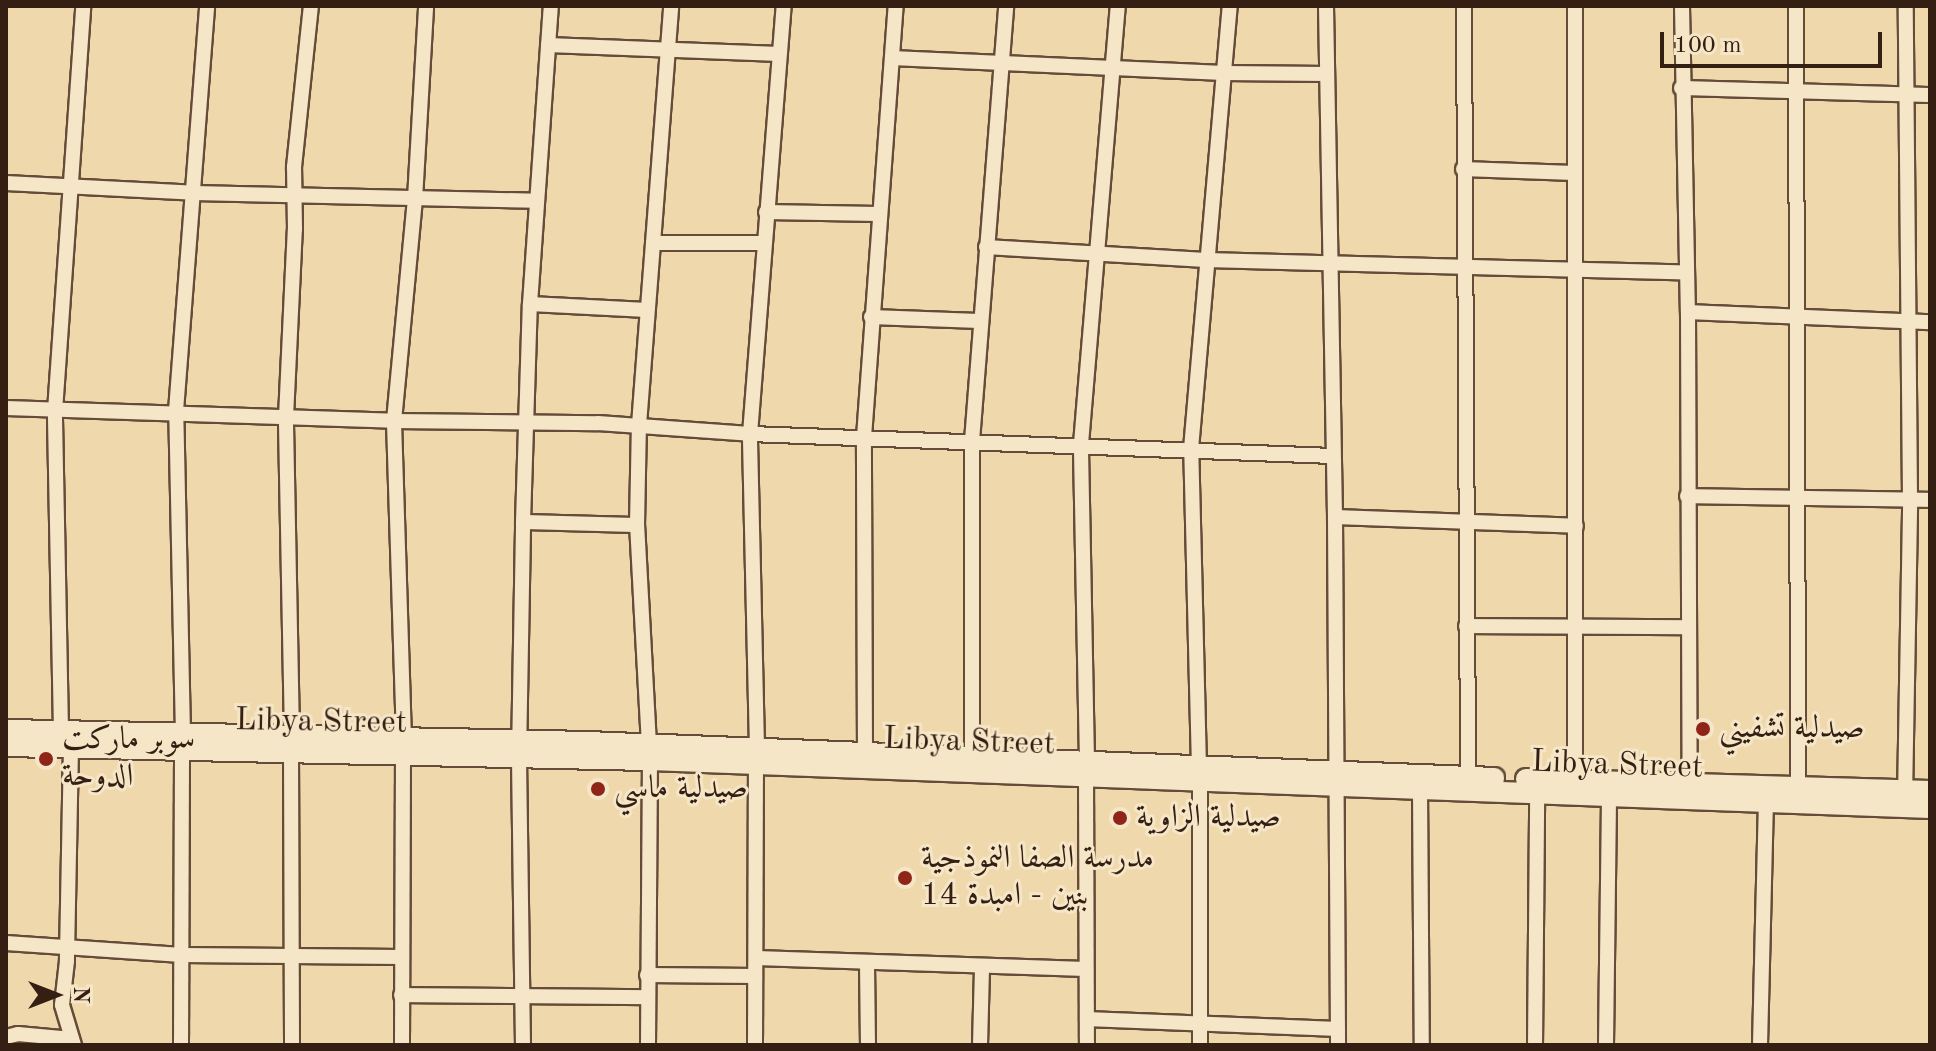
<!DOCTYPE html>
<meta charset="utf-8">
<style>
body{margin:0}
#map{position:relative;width:1936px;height:1051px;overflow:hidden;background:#efd8ab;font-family:"Old Standard TT",Amiri,serif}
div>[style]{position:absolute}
.roads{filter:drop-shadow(2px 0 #644c38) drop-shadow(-2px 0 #644c38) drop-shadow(0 2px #644c38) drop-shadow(0 -2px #644c38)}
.minor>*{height:14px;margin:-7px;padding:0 7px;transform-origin:7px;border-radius:7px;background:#f5e6c8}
.secondary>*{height:20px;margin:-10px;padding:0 10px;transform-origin:10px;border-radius:10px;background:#f5e6c8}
.dots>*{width:22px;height:22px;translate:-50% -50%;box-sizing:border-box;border:4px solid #f5e6c8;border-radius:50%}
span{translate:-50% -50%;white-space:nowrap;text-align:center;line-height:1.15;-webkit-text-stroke:6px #f5e6c8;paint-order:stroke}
.street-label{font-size:32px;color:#351e12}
.poi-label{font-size:32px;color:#351e12}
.left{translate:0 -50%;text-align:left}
.frame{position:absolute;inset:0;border:8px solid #351e12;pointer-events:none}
.north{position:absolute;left:16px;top:955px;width:80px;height:80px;-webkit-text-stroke:6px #f5e6c8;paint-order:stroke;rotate:90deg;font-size:22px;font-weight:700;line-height:32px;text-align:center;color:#351e12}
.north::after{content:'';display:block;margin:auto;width:28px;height:36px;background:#351e12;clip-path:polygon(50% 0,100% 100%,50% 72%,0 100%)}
.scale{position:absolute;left:1660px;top:32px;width:222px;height:36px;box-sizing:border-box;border:4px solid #351e12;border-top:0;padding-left:10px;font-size:24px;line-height:28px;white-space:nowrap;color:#351e12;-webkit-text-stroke:6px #f5e6c8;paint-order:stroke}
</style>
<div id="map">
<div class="roads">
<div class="minor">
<i style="left:1326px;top:6px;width:511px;rotate:88.99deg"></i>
<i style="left:1335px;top:517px;width:528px;rotate:89.67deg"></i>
<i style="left:1464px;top:6px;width:771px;rotate:89.7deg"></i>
<i style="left:1575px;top:6px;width:774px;rotate:90deg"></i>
<i style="left:1682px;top:6px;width:306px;rotate:88.9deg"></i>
<i style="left:1688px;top:312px;width:472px;rotate:89.8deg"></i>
<i style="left:1796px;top:6px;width:781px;rotate:89.85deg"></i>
<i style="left:548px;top:45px;width:231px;rotate:2.2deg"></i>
<i style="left:892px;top:58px;width:332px;rotate:2.6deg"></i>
<i style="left:1224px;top:73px;width:103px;rotate:0.6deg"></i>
<i style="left:1681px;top:88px;width:249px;rotate:1.6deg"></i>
<i style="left:1463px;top:169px;width:111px;rotate:2.1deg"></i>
<i style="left:6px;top:183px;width:188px;rotate:3deg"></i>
<i style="left:194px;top:193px;width:342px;rotate:1.3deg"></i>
<i style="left:766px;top:212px;width:112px;rotate:1deg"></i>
<i style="left:653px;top:243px;width:110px"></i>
<i style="left:986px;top:247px;width:220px;rotate:3.4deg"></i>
<i style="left:1206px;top:260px;width:481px;rotate:1.5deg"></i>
<i style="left:530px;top:304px;width:117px;rotate:2.9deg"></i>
<i style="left:1688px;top:312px;width:242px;rotate:2.4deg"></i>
<i style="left:871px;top:317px;width:108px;rotate:2.1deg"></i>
<i style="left:6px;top:408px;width:388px;rotate:1.9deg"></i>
<i style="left:394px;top:421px;width:204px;rotate:0.6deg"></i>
<i style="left:598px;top:423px;width:152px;rotate:4.1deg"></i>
<i style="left:750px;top:434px;width:583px;rotate:2.16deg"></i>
<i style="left:1687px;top:496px;width:243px;rotate:0.9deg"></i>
<i style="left:1335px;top:517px;width:241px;rotate:2.1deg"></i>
<i style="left:523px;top:522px;width:114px;rotate:1.5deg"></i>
<i style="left:1466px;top:626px;width:221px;rotate:0.3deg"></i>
<i style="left:61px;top:731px;width:320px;rotate:-91.1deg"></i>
<i style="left:55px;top:411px;width:406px;rotate:-86deg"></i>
<i style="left:183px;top:735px;width:324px;rotate:-91.2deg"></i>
<i style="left:176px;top:411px;width:406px;rotate:-85.6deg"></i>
<i style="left:292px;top:736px;width:319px;rotate:-91.1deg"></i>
<i style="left:286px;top:417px;width:188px;rotate:-87.3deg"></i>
<i style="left:295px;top:229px;width:62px;rotate:-90.9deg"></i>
<i style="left:294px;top:167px;width:162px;rotate:-84deg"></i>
<i style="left:404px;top:740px;width:319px;rotate:-91.8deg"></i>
<i style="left:394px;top:421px;width:223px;rotate:-84.6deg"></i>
<i style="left:415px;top:199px;width:193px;rotate:-86.7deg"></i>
<i style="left:649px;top:745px;width:220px;rotate:-93.1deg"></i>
<i style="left:637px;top:525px;width:100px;rotate:-88.9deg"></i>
<i style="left:639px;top:425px;width:420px;rotate:-85.6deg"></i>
<i style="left:71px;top:747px;width:214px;rotate:91.1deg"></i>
<i style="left:67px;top:961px;width:44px;rotate:96.5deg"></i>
<i style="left:62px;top:1005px;width:42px;rotate:73.3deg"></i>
<i style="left:757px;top:748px;width:314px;rotate:-91.3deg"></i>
<i style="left:750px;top:434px;width:429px;rotate:-85.5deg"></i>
<i style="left:291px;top:752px;width:293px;rotate:89.8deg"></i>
<i style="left:865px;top:753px;width:316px;rotate:-90.2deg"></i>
<i style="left:864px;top:437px;width:432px;rotate:-85.8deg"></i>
<i style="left:972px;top:758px;width:317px;rotate:-90deg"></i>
<i style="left:972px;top:441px;width:436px;rotate:-85.5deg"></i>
<i style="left:1087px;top:762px;width:318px;rotate:-91.1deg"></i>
<i style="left:1081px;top:444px;width:440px;rotate:-85.2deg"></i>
<i style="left:1199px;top:768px;width:319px;rotate:-91.4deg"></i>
<i style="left:1191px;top:449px;width:445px;rotate:-85deg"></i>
<i style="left:1086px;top:777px;width:268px;rotate:89.8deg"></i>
<i style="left:1200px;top:781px;width:264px;rotate:90deg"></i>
<i style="left:1420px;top:790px;width:255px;rotate:89.6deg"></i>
<i style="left:1905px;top:798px;width:299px;rotate:-89deg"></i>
<i style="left:1910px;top:499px;width:493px;rotate:-90.5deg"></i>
<i style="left:6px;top:943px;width:176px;rotate:3.9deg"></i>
<i style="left:182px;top:955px;width:219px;rotate:0.5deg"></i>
<i style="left:756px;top:958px;width:330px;rotate:1.9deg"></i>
<i style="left:867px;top:964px;width:81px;rotate:89.3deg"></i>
<i style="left:647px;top:975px;width:108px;rotate:0.5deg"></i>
<i style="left:401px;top:995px;width:246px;rotate:0.5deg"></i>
<i style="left:1087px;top:1019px;width:251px;rotate:2.3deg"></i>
<i style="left:6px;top:1037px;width:12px;rotate:-14deg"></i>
<i style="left:18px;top:1034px;width:54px;rotate:5.3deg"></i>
<i style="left:181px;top:1045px;width:295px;rotate:-89.8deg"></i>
<i style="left:402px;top:1045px;width:291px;rotate:-89.8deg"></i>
<i style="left:523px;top:1045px;width:288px;rotate:-90.8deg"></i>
<i style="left:519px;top:757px;width:235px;rotate:-89deg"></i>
<i style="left:523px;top:522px;width:218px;rotate:-88.2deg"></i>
<i style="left:530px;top:304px;width:299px;rotate:-86deg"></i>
<i style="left:648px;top:1045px;width:285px;rotate:-89.6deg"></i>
<i style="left:755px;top:1045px;width:281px;rotate:-89.8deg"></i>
<i style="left:980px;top:1045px;width:77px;rotate:-88.5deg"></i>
<i style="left:1535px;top:1045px;width:253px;rotate:-89.5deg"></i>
<i style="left:1606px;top:1045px;width:249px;rotate:-89.3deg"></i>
<i style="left:1760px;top:1045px;width:243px;rotate:-88.6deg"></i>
</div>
<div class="secondary">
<i style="left:6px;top:730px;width:581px;rotate:1.18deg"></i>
<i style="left:587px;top:742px;width:908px;rotate:2.27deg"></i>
<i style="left:6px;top:746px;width:644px;rotate:1.25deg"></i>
<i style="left:650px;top:760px;width:1281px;rotate:2.15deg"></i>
<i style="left:1526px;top:779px;width:404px;rotate:1.7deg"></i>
</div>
</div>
<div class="dots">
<i style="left:1703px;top:729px;background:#8f2418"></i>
<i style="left:46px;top:759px;background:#8f2418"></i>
<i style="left:598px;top:789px;background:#8f2418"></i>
<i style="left:1120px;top:818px;background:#8f2418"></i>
<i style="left:905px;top:878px;background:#8f2418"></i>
</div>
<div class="street-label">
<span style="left:321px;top:723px;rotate:1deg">Libya Street</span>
<span style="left:969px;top:743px;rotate:2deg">Libya Street</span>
<span style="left:1617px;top:766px;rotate:2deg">Libya Street</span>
</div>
<div class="poi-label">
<span class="left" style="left:1719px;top:729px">صيدلية تشفيني</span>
<span class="left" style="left:62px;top:759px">سوبر ماركت<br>الدوحة</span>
<span class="left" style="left:614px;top:789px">صيدلية ماسي</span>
<span class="left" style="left:1136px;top:818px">صيدلية الزاوية</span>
<span class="left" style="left:921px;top:878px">مدرسة الصفا النموذجية<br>بنين - امبدة 14</span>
</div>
<div class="frame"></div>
<div class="north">N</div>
<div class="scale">100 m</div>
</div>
